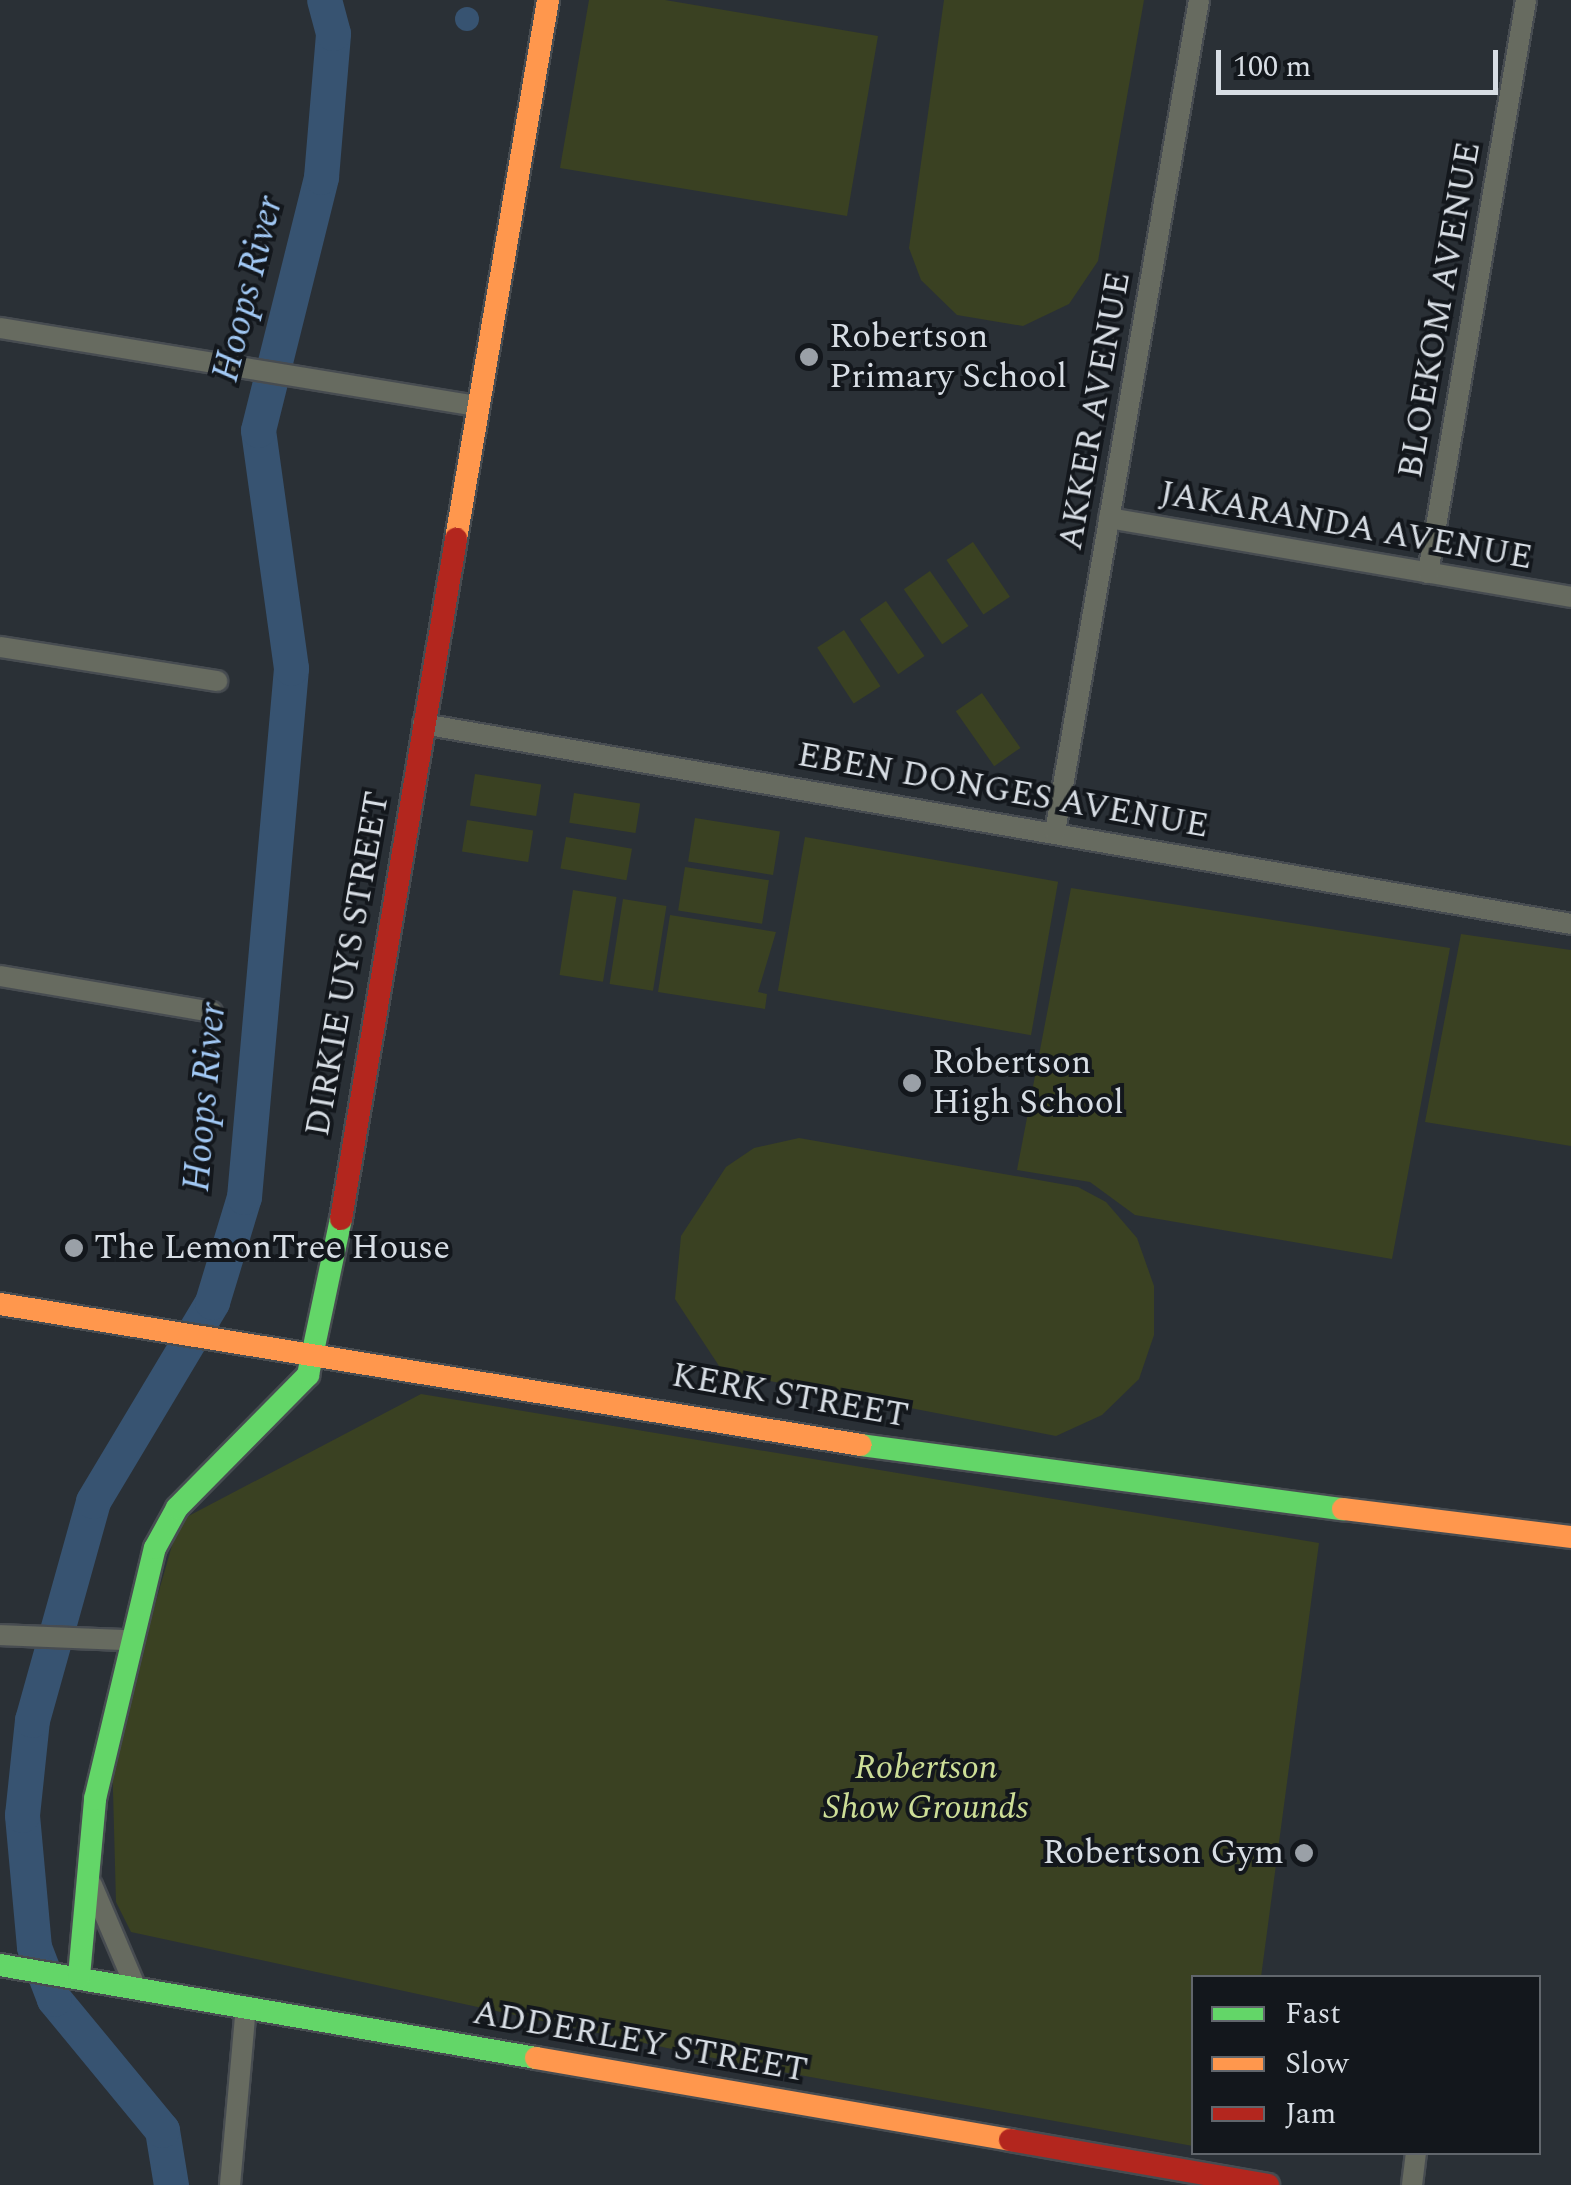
<!DOCTYPE html>
<style>
body{margin:0}
#map{position:relative;width:1571px;height:2185px;overflow:hidden;background:#2a3036;font-family:Spectral,serif}
div>[style]{position:absolute}
.green>*{inset:0;background:#3a4122;transform-origin:0 0}
.water>*{inset:0;background:#375371}
.round{border-radius:50%}
.river>*{height:35px;margin:-17.5px;padding:0 17.5px;transform-origin:17.5px;border-radius:17.5px;background:#375371}
.roads{filter:drop-shadow(2px 0 #474c51) drop-shadow(-2px 0 #474c51) drop-shadow(0 2px #474c51) drop-shadow(0 -2px #474c51)}
.street>*{height:20px;margin:-10px;padding:0 10px;transform-origin:10px;border-radius:10px;background:#676b60}
.fast>*{height:22px;margin:-11px;padding:0 11px;transform-origin:11px;border-radius:11px;background:#63d668}
.slow>*{height:22px;margin:-11px;padding:0 11px;transform-origin:11px;border-radius:11px;background:#ff974d}
.jam>*{height:22px;margin:-11px;padding:0 11px;transform-origin:11px;border-radius:11px;background:#b3261e}
.dots>*{width:28px;height:28px;translate:-50% -50%;box-sizing:border-box;border:5px solid #13171c;border-radius:50%}
span{translate:-50% -50%;white-space:nowrap;text-align:center;line-height:1.15;-webkit-text-stroke:8px #13171c;paint-order:stroke}
.street-label{font-size:35px;color:#d7dde4}
.poi-label{font-size:35px;color:#d7dde4}
.left{translate:0 -50%;text-align:left}
.right{translate:-100% -50%;text-align:right}
.park-label{font-size:35px;color:#cdde97;font-style:italic}
.water-label{font-size:38px;color:#a1c8f4;font-style:italic}
.legend{position:absolute;left:1191px;top:1975px;width:350px;height:180px;box-sizing:border-box;background:#13171c;border:2px solid #61666c;margin:0;padding:12px 18px;list-style:none;font-size:30px;color:#d7dde4}
.legend li{display:flex;align-items:center;gap:20px;height:50px}
.legend b{width:50px;border:2px solid #61666c}
.scale{position:absolute;left:1216px;top:50px;width:282px;height:45px;box-sizing:border-box;border:5px solid #d7dde4;border-top:0;padding-left:12px;font-size:30px;line-height:35px;white-space:nowrap;color:#d7dde4;-webkit-text-stroke:8px #13171c;paint-order:stroke}
</style>
<div id="map">
<div class="green">
<i style="clip-path:polygon(589px 0,665px 0,878px 36px,847px 216px,560px 168px)"></i>
<i style="clip-path:polygon(944px 0,1144px 0,1098px 261px,1069px 304px,1023px 326px,957px 315px,921px 280px,909px 248px)"></i>
<i style="left:973px;top:542px;width:66px;height:32px;rotate:56deg"></i>
<i style="left:930px;top:571px;width:67px;height:32px;rotate:55deg"></i>
<i style="left:886px;top:601px;width:67px;height:32px;rotate:55deg"></i>
<i style="left:844px;top:630px;width:67px;height:32px;rotate:57deg"></i>
<i style="left:982px;top:693px;width:67px;height:32px;rotate:55deg"></i>
<i style="left:475px;top:774px;width:67px;height:32px;rotate:9deg"></i>
<i style="left:574px;top:793px;width:67px;height:30px;rotate:9deg"></i>
<i style="left:695px;top:818px;width:86px;height:44px;rotate:9deg"></i>
<i style="left:467px;top:820px;width:67px;height:32px;rotate:9deg"></i>
<i style="left:566px;top:837px;width:67px;height:32px;rotate:10deg"></i>
<i style="left:805px;top:837px;width:257px;height:156px;rotate:10deg"></i>
<i style="left:685px;top:867px;width:85px;height:44px;rotate:9deg"></i>
<i style="clip-path:polygon(1071px 888px,1450px 948px,1392px 1259px,1135px 1215px,1090px 1182px,1017px 1170px)"></i>
<i style="left:573px;top:890px;width:44px;height:86px;rotate:9deg"></i>
<i style="left:623px;top:899px;width:44px;height:86px;rotate:9deg"></i>
<i style="clip-path:polygon(670px 915px,776px 932px,758px 992px,767px 994px,765px 1009px,658px 992px)"></i>
<i style="clip-path:polygon(1461px 934px,1571px 950px,1571px 1146px,1425px 1122px)"></i>
<i style="clip-path:polygon(799px 1138px,1078px 1187px,1106px 1202px,1137px 1238px,1154px 1286px,1154px 1335px,1139px 1379px,1102px 1415px,1056px 1436px,723px 1372px,675px 1299px,681px 1236px,726px 1167px,754px 1148px)"></i>
<i style="clip-path:polygon(421px 1394px,1319px 1543px,1261px 1977px,1194px 1978px,1193px 2146px,755px 2067px,131px 1932px,116px 1902px,112px 1754px,179px 1521px)"></i>
</div>
<div class="water">
<i class="round" style="left:455px;top:7px;width:24px;height:24px"></i>
</div>
<div class="river">
<i style="left:171px;top:2185px;width:56px;rotate:-99.3deg"></i>
<i style="left:162px;top:2130px;width:170px;rotate:-129.5deg"></i>
<i style="left:54px;top:1999px;width:56px;rotate:-111deg"></i>
<i style="left:34px;top:1947px;width:133px;rotate:-95.2deg"></i>
<i style="left:22px;top:1815px;width:96px;rotate:-84deg"></i>
<i style="left:32px;top:1720px;width:227px;rotate:-74.4deg"></i>
<i style="left:93px;top:1501px;width:232px;rotate:-59.1deg"></i>
<i style="left:212px;top:1302px;width:110px;rotate:-73.1deg"></i>
<i style="left:244px;top:1197px;width:531px;rotate:-84.92deg"></i>
<i style="left:291px;top:668px;width:240px;rotate:-97.9deg"></i>
<i style="left:258px;top:430px;width:261px;rotate:-76deg"></i>
<i style="left:321px;top:177px;width:144px;rotate:-85.2deg"></i>
<i style="left:333px;top:33px;width:34px;rotate:-105deg"></i>
</div>
<div class="roads">
<div class="street">
<i style="left:0;top:328px;width:483px;rotate:9.3deg"></i>
<i style="left:1109px;top:518px;width:469px;rotate:9.7deg"></i>
<i style="left:1428px;top:573px;width:581px;rotate:-80.29deg"></i>
<i style="left:0;top:647px;width:220px;rotate:8.9deg"></i>
<i style="left:423px;top:724px;width:1165px;rotate:9.88deg"></i>
<i style="left:1055px;top:832px;width:844px;rotate:-80.18deg"></i>
<i style="left:0;top:976px;width:215px;rotate:9.6deg"></i>
<i style="left:0;top:1635px;width:126px;rotate:2.3deg"></i>
<i style="left:92px;top:1885px;width:110px;rotate:66.9deg"></i>
<i style="left:230px;top:2185px;width:179px;rotate:-84.9deg"></i>
<i style="left:1412px;top:2185px;width:33px;rotate:-83deg"></i>
</div>
<div class="fast">
<i style="left:861px;top:1445px;width:486px;rotate:7.6deg"></i>
<i style="left:0;top:1965px;width:544px;rotate:9.84deg"></i>
<i style="left:79px;top:1976px;width:178px;rotate:-84.8deg"></i>
<i style="left:95px;top:1799px;width:258px;rotate:-76.6deg"></i>
<i style="left:155px;top:1548px;width:46px;rotate:-61.2deg"></i>
<i style="left:177px;top:1508px;width:187px;rotate:-45.4deg"></i>
<i style="left:308px;top:1375px;width:159px;rotate:-78.1deg"></i>
</div>
<div class="slow">
<i style="left:456px;top:539px;width:547px;rotate:-80.31deg"></i>
<i style="left:0;top:1304px;width:872px;rotate:9.3deg"></i>
<i style="left:1343px;top:1509px;width:230px;rotate:7deg"></i>
<i style="left:536px;top:2058px;width:481px;rotate:9.8deg"></i>
</div>
<div class="jam">
<i style="left:341px;top:1219px;width:690px;rotate:-80.4deg"></i>
<i style="left:1010px;top:2140px;width:262px;rotate:9.9deg"></i>
</div>
</div>
<div class="dots">
<i style="left:809px;top:357px;background:#9aa0a7"></i>
<i style="left:912px;top:1083px;background:#9aa0a7"></i>
<i style="left:74px;top:1248px;background:#9aa0a7"></i>
<i style="left:1304px;top:1853px;background:#9aa0a7"></i>
</div>
<div class="street-label">
<span style="left:1440px;top:310px;rotate:-80deg">BLOEKOM AVENUE</span>
<span style="left:1095px;top:411px;rotate:-80deg">AKKER AVENUE</span>
<span style="left:1346px;top:526px;rotate:10deg">JAKARANDA AVENUE</span>
<span style="left:1003px;top:791px;rotate:10deg">EBEN DONGES AVENUE</span>
<span style="left:348px;top:964px;rotate:-80deg">DIRKIE UYS STREET</span>
<span style="left:790px;top:1396px;rotate:10deg">KERK STREET</span>
<span style="left:640px;top:2042px;rotate:10deg">ADDERLEY STREET</span>
</div>
<div class="poi-label">
<span class="left" style="left:829px;top:357px">Robertson<br>Primary School</span>
<span class="left" style="left:932px;top:1083px">Robertson<br>High School</span>
<span class="left" style="left:94px;top:1248px">The LemonTree House</span>
<span class="right" style="left:1284px;top:1853px">Robertson Gym</span>
</div>
<div class="park-label">
<span style="left:926px;top:1788px">Robertson<br>Show Grounds</span>
</div>
<div class="water-label">
<span style="left:249px;top:289px;rotate:-76deg">Hoops River</span>
<span style="left:206px;top:1097px;rotate:-85deg">Hoops River</span>
</div>
<ul class="legend">
<li><b style="height:12px;background:#63d668"></b>Fast</li>
<li><b style="height:12px;background:#ff974d"></b>Slow</li>
<li><b style="height:12px;background:#b3261e"></b>Jam</li>
</ul>
<div class="scale">100 m</div>
</div>
